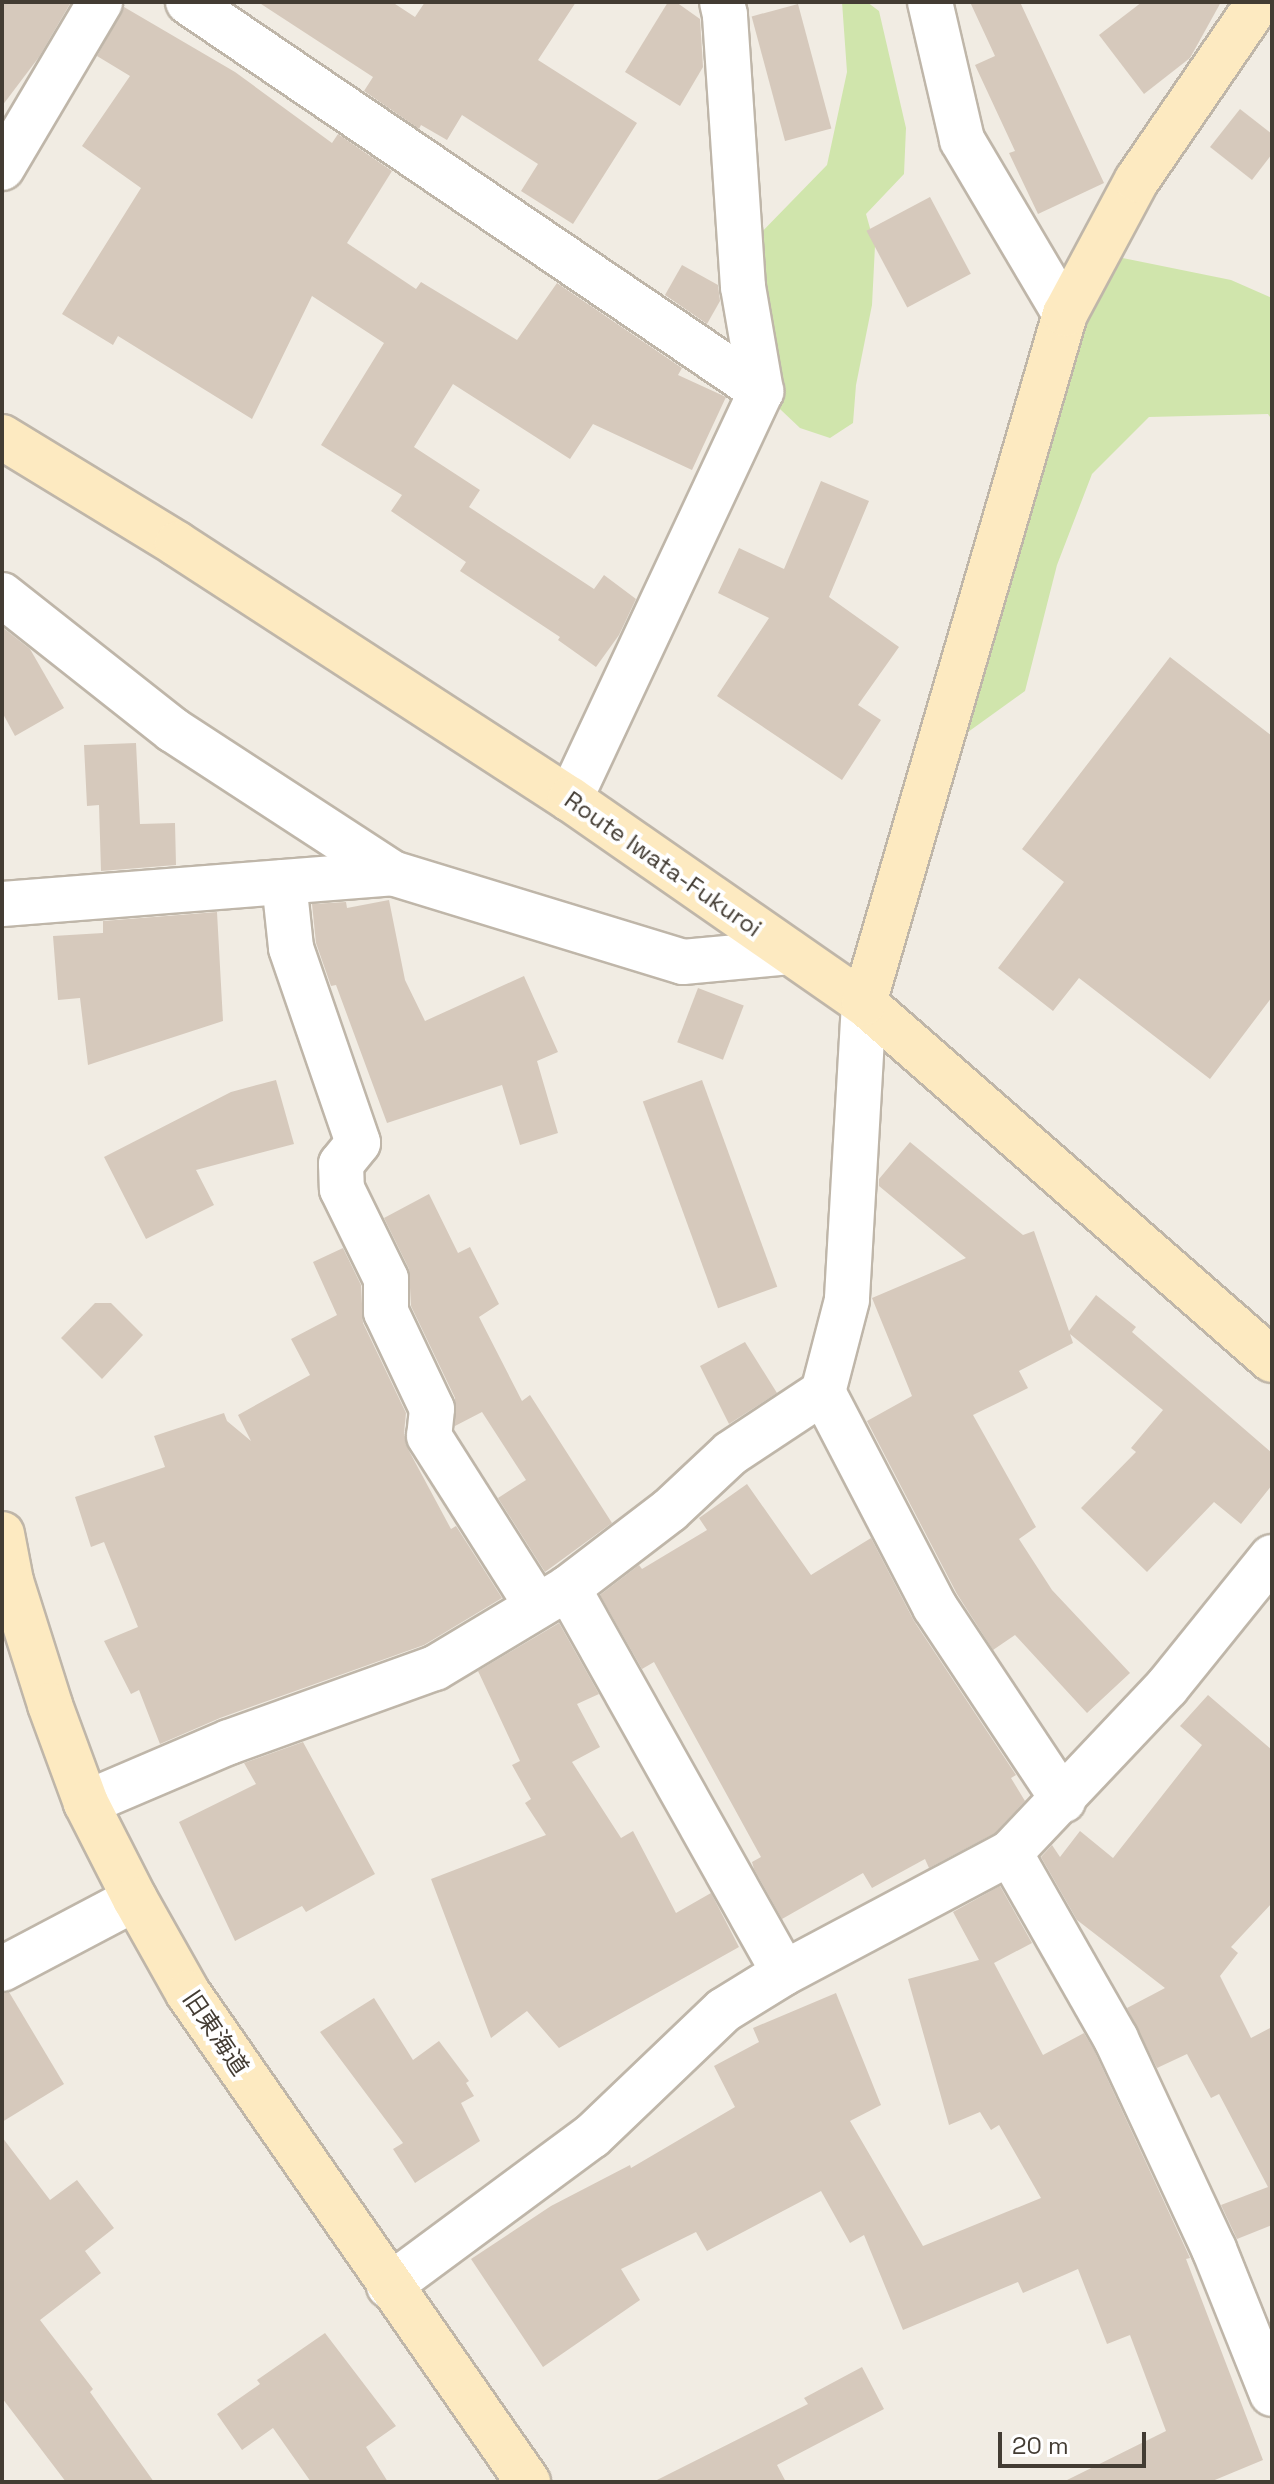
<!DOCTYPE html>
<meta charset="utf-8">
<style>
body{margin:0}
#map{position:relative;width:1274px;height:2484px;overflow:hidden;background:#f1ece3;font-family:"Space Grotesk","Noto Sans JP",sans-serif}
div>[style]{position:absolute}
.green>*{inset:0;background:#d0e5ac}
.building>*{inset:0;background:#d6c9bc;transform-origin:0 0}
.roads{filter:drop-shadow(2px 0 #bfb6a9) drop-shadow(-2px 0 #bfb6a9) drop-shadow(0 2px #bfb6a9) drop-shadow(0 -2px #bfb6a9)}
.street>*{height:44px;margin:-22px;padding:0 22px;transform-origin:22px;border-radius:22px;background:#fff}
.secondary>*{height:44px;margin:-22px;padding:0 22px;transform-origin:22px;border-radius:22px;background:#fdeac1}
span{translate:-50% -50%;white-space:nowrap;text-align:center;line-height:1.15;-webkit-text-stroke:8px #fff;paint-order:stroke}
.street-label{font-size:24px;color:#433c33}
.frame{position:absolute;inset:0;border:4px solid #433c33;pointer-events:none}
.scale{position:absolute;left:998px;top:2432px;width:148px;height:36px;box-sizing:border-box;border:4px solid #433c33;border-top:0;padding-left:10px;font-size:24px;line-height:28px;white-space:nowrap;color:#433c33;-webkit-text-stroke:6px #fff;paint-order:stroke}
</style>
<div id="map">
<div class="green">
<i style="clip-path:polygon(842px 2px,867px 2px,879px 11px,906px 128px,904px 174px,866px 214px,875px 246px,872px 305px,856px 385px,853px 423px,830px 438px,800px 428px,761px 391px,756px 238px,827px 165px,847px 72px)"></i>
<i style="clip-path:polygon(1098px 253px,1231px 280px,1272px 298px,1272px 420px,1268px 414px,1149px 417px,1092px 474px,1057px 565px,1025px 691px,968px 732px)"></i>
</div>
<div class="building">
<i style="clip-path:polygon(2px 2px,71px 2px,39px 57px,2px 106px)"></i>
<i style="clip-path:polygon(258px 2px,392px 2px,415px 17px,425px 2px,576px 2px,538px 60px,637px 123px,573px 224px,521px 191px,538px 164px,462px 115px,447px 140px,421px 125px,419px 129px,364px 91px,373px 77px)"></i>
<i style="clip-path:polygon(668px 2px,676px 2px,700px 19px,703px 67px,680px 106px,625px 72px)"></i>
<i style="clip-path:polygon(970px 2px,1020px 2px,1104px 183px,1038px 214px,1009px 153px,1015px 151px,975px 65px,995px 56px)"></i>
<i style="clip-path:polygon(1142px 2px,1221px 2px,1190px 58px,1144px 94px,1099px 35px)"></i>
<i style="left:798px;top:4px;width:129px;height:48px;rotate:75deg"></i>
<i style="clip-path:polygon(124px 7px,235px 72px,332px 143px,338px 134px,392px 171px,347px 243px,416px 289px,421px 282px,517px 340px,557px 283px,682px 368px,678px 375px,726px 397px,692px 470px,593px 424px,570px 459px,453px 384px,414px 447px,480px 490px,469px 507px,594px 589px,604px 575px,636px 599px,619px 635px,596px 667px,558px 640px,560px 637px,460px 571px,466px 562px,391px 511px,402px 495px,321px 445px,384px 343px,312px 296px,252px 419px,118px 336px,113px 345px,62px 314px,141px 188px,82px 146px,130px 76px,97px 56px)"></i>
<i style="clip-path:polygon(1240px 109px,1272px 134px,1272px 154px,1252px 180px,1210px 147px)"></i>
<i style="left:930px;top:197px;width:87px;height:72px;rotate:62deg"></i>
<i style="clip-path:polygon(682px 265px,718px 285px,720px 301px,707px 324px,665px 295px)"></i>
<i style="clip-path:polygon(821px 481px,869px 501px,829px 597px,899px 647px,858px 705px,881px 720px,842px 780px,717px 696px,769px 618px,718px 593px,739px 548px,784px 569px)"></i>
<i style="clip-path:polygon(2px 627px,30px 649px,64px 708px,15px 736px,2px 712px)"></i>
<i style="clip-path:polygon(1170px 657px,1272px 736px,1272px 997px,1210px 1079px,1079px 978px,1053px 1011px,998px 968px,1064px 882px,1022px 849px)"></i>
<i style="clip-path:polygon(136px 743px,140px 824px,175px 823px,176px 865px,101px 871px,99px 805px,87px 806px,84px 745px)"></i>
<i style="clip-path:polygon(389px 900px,405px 980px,425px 1021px,524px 976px,558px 1052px,537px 1061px,558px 1133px,520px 1145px,502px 1085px,387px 1123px,336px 985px,331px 986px,316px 943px,312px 904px,346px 902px,347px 908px)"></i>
<i style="clip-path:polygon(217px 912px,223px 1021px,88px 1065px,80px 998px,58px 1000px,53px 936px,103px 933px,103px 921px)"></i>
<i style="left:698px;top:988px;width:49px;height:58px;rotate:21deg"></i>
<i style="clip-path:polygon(276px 1080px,294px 1144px,196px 1170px,214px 1205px,146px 1239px,104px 1157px,231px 1092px)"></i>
<i style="left:702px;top:1080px;width:220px;height:63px;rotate:70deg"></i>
<i style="clip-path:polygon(910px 1142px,1023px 1235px,1034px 1231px,1069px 1331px,1096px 1295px,1136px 1327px,1132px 1332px,1272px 1453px,1272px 1485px,1241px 1524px,1214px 1502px,1147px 1572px,1081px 1508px,1136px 1452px,1131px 1448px,1163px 1410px,1070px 1334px,1073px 1343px,1019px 1371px,1028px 1388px,973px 1415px,1036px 1527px,1019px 1539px,1052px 1590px,1130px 1673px,1087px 1713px,1015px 1635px,993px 1650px,957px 1594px,867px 1421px,912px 1396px,872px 1298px,966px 1258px,879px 1186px,879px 1179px)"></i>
<i style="clip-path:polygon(429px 1194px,458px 1253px,470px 1247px,499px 1304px,479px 1317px,522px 1401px,530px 1395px,612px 1523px,545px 1572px,498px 1498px,526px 1480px,482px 1412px,455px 1426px,455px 1398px,411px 1306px,409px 1269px,384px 1218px)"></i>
<i style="clip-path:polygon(343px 1248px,361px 1285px,363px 1323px,406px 1413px,404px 1433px,408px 1449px,451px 1529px,456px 1526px,502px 1598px,424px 1645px,220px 1718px,160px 1744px,139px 1690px,131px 1694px,104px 1641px,138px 1627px,104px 1542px,91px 1547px,75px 1497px,165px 1467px,154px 1436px,224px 1413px,227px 1421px,251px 1441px,238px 1415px,310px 1375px,291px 1339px,337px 1315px,313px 1262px)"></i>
<i style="clip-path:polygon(95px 1303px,111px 1303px,143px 1335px,102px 1379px,61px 1338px)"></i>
<i style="clip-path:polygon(745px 1342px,777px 1393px,729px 1424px,700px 1366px)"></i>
<i style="clip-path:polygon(747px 1484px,811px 1575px,871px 1538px,914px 1621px,1016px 1775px,1011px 1778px,1025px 1801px,995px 1833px,929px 1868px,925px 1859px,872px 1888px,863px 1873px,782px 1919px,754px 1869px,752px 1862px,761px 1857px,654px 1662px,642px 1669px,600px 1595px,639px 1565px,642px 1569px,707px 1530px,699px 1518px)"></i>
<i style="clip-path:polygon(559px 1623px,599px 1694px,577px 1704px,600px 1747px,572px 1762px,621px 1838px,633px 1831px,676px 1913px,711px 1893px,739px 1947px,559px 2048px,527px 2011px,491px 2038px,431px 1879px,546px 1835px,525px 1803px,531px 1799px,512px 1765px,520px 1761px,478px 1671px)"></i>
<i style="clip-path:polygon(1208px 1695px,1272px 1750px,1272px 1903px,1231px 1947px,1238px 1953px,1220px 1976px,1251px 2038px,1272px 2027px,1272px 2225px,1237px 2239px,1221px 2205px,1268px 2187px,1219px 2094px,1211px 2098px,1187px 2054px,1157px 2068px,1127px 2008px,1165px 1988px,1077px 1920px,1041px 1857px,1052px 1845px,1060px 1857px,1080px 1831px,1113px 1858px,1202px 1745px,1180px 1726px)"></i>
<i style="clip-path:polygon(303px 1742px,375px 1874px,306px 1912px,302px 1906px,235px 1941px,179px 1822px,256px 1784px,244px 1763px)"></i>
<i style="clip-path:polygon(1000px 1886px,1032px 1943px,994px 1963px,1043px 2055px,1084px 2033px,1094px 2050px,1190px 2258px,1186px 2259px,1263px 2460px,1210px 2482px,1063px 2482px,1166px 2431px,1130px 2335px,1107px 2344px,1078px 2269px,1023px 2293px,1018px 2282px,903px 2330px,864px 2235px,850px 2243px,821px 2191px,707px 2251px,696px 2232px,621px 2269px,640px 2300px,543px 2367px,471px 2259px,551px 2206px,630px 2165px,631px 2168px,735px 2107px,714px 2066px,759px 2042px,753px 2028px,836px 1993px,881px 2105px,850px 2121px,923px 2246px,1041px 2198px,999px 2125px,991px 2130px,980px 2112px,949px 2125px,908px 1979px,979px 1960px,953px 1912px)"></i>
<i style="clip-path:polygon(9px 1992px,64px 2084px,2px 2122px,2px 1994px)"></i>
<i style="clip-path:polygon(374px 1998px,413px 2060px,439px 2041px,469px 2081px,466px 2083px,474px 2096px,461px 2103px,480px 2141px,415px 2183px,393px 2149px,403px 2143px,320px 2032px)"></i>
<i style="clip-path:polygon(2px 2137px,50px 2200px,77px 2180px,114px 2228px,85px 2251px,101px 2273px,40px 2320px,93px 2389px,90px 2392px,154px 2482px,66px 2482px,2px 2398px)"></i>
<i style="clip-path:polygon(325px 2333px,396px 2426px,366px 2447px,388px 2482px,311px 2482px,273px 2428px,242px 2450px,217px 2414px,260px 2384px,257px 2380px)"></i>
<i style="clip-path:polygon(862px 2367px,884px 2409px,777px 2465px,786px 2482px,653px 2482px,808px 2404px,804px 2398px)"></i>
</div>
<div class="roads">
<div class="street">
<i style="left:188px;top:2px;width:693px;rotate:34.17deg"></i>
<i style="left:930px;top:2px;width:142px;rotate:76.9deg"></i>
<i style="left:962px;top:140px;width:202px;rotate:59.4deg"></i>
<i style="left:2px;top:168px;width:193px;rotate:-59.4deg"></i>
<i style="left:2px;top:595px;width:218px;rotate:38.3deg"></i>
<i style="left:173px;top:730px;width:262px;rotate:33.1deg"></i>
<i style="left:570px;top:799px;width:450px;rotate:-64.9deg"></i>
<i style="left:761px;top:391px;width:106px;rotate:-99.8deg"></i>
<i style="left:743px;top:287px;width:273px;rotate:-93.8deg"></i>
<i style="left:725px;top:15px;width:13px;rotate:-103deg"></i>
<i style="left:284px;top:882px;width:66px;rotate:83.9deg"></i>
<i style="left:291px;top:948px;width:206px;rotate:71deg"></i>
<i style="left:358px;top:1143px;width:27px;rotate:129deg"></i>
<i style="left:341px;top:1164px;width:25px;rotate:88deg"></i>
<i style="left:342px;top:1189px;width:100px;rotate:63.9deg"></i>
<i style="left:386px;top:1279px;width:33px;rotate:90deg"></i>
<i style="left:386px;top:1312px;width:107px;rotate:64.6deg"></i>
<i style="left:432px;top:1409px;width:27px;rotate:96deg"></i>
<i style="left:429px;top:1436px;width:201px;rotate:57.6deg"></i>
<i style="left:2px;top:904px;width:391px;rotate:-4.5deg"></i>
<i style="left:392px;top:873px;width:304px;rotate:17deg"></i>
<i style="left:683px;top:962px;width:107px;rotate:-5.3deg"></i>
<i style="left:864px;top:1003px;width:297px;rotate:93.3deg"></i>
<i style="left:847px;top:1300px;width:95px;rotate:104.6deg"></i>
<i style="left:823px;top:1392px;width:242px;rotate:62.5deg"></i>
<i style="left:935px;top:1607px;width:232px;rotate:56.4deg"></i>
<i style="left:568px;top:1588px;width:441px;rotate:60.7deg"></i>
<i style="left:86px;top:1803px;width:155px;rotate:-23.1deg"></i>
<i style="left:229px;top:1742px;width:219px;rotate:-19.8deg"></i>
<i style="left:435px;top:1668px;width:155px;rotate:-31deg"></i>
<i style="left:568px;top:1588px;width:128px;rotate:-37.4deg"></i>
<i style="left:670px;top:1510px;width:83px;rotate:-43.1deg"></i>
<i style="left:731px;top:1453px;width:110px;rotate:-33.5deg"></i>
<i style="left:1010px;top:1853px;width:214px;rotate:60.3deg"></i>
<i style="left:1116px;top:2039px;width:232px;rotate:65deg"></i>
<i style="left:1214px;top:2249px;width:156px;rotate:68.2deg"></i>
<i style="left:2px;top:1969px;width:150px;rotate:-27.8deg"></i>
<i style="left:389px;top:2286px;width:252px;rotate:-36.5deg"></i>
<i style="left:592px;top:2136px;width:182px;rotate:-43.7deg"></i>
<i style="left:724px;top:2010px;width:70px;rotate:-31.7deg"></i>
<i style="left:784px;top:1973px;width:256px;rotate:-28deg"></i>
<i style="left:1010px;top:1853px;width:228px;rotate:-46.6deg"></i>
<i style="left:1167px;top:1687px;width:167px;rotate:-51.1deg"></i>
</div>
<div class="secondary">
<i style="left:2px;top:437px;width:205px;rotate:31.4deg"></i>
<i style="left:177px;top:544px;width:468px;rotate:33deg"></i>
<i style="left:570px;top:799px;width:358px;rotate:34.8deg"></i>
<i style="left:864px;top:1003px;width:542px;rotate:41.19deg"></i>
<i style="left:864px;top:1003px;width:718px;rotate:-73.74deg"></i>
<i style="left:1065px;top:314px;width:152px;rotate:-61.8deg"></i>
<i style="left:1137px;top:180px;width:216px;rotate:-55.6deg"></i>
<i style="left:2px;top:1534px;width:48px;rotate:79.2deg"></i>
<i style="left:11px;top:1581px;width:130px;rotate:72.5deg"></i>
<i style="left:50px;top:1705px;width:104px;rotate:69.8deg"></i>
<i style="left:86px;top:1803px;width:108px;rotate:63deg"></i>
<i style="left:135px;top:1899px;width:108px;rotate:60.6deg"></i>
<i style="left:188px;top:1993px;width:596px;rotate:55.19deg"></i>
</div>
</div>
<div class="street-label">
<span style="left:663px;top:864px;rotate:35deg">Route Iwata-Fukuroi</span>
<span style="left:216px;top:2033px;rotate:56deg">旧東海道</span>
</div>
<div class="frame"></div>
<div class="scale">20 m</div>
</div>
